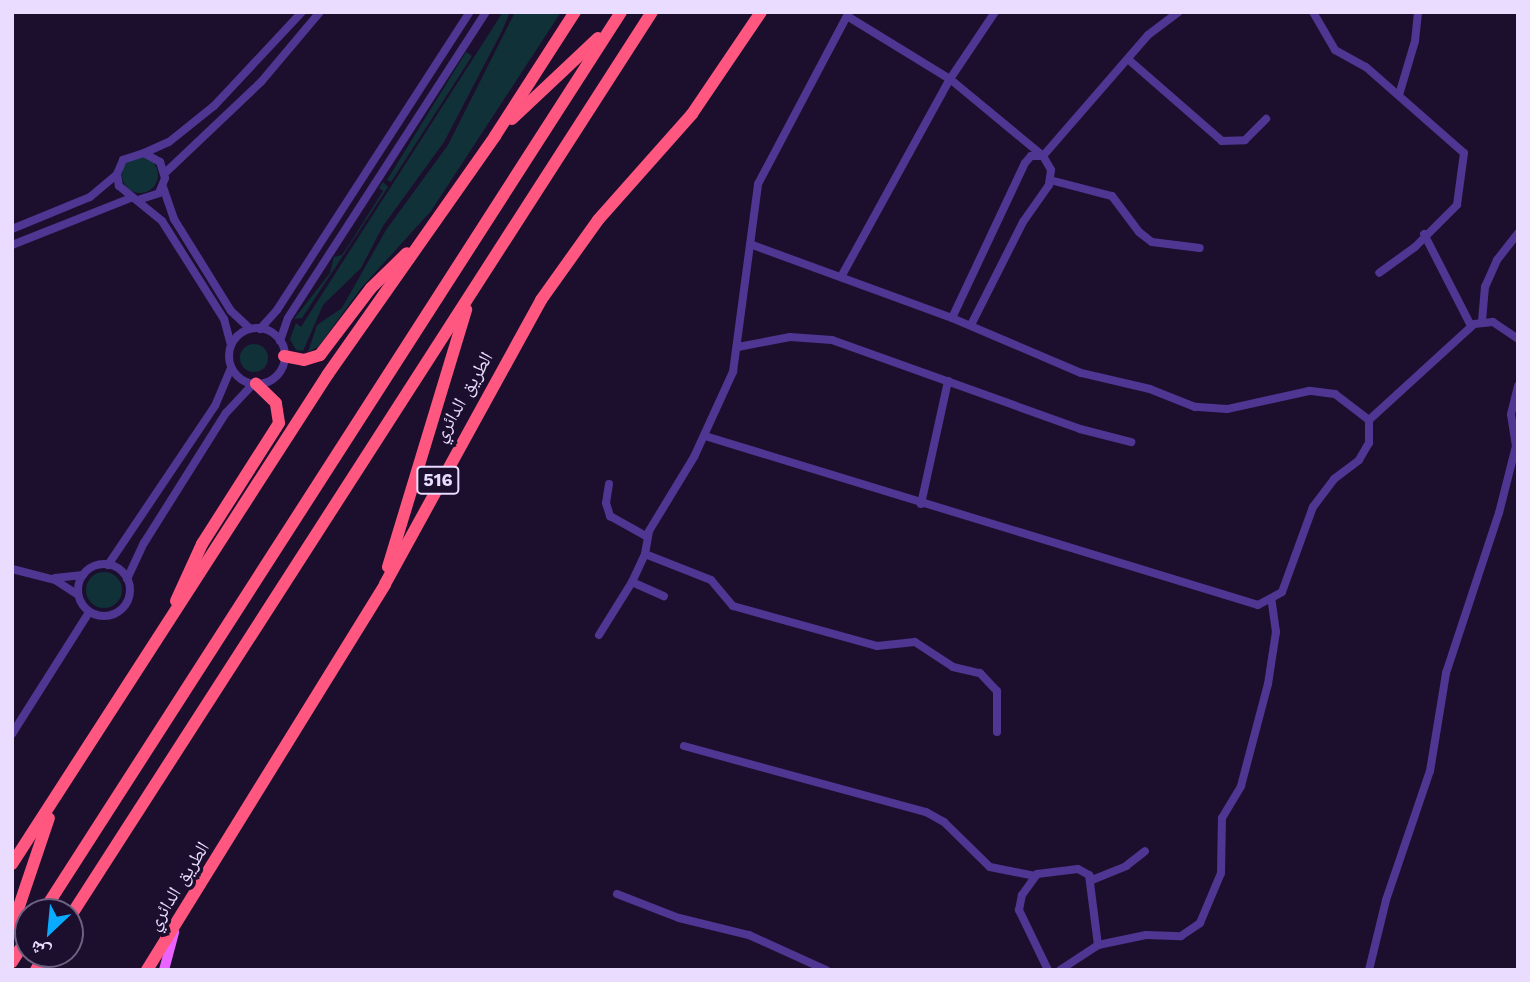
<!DOCTYPE html>
<meta charset="utf-8">
<style>
body{margin:0}
#map{position:relative;width:1530px;height:982px;overflow:hidden;background:#1c0f2e;font-family:"Work Sans","Noto Naskh Arabic",sans-serif}
div>[style]{position:absolute}
.green>*{inset:0;background:#113139}
.round{border-radius:50%}
.minor>*{height:8px;margin:-4px;padding:0 4px;transform-origin:4px;border-radius:4px;background:#4f3692}
.minor>.ring{margin:-4px;padding:0;box-sizing:content-box;background:none;border:8px solid #4f3692;border-radius:50%}
.major>*{height:10px;margin:-5px;padding:0 5px;transform-origin:5px;border-radius:5px;background:#ea63ff}
.highway>*{height:12px;margin:-6px;padding:0 6px;transform-origin:6px;border-radius:6px;background:#ff5780}
span{translate:-50% -50%;white-space:nowrap;text-align:center;line-height:1.15;-webkit-text-stroke:7px #1c0f2e;paint-order:stroke}
.shield-label span{padding:2px 5px;background:#1c0f2e;border:2px solid;border-radius:5px;-webkit-text-stroke-width:0}
.shield-label{font-size:18px;color:#e9dcff;font-weight:700}
.street-label{font-size:19px;color:#e9dcff}
.frame{position:absolute;inset:0;border:14px solid #e9dcff;pointer-events:none}
.north{position:absolute;left:14px;top:898px;width:70px;height:70px;box-sizing:border-box;background:#1c0f2e;border:2px solid #6e6182;border-radius:50%;rotate:206deg;font-size:19px;font-weight:700;line-height:28px;text-align:center;color:#e9dcff}
.north::after{content:'';display:block;margin:auto;width:24px;height:32px;background:#08abff;clip-path:polygon(50% 0,100% 100%,50% 72%,0 100%)}
</style>
<div id="map">
<div class="green">
<i style="clip-path:polygon(503px 12px,510px 12px,502px 31px,444px 142px,383px 226px,361px 268px,323px 305px,303px 351px,296px 350px,290px 339px,296px 323px,301px 327px)"></i>
<i style="clip-path:polygon(515px 12px,561px 12px,431px 211px,361px 288px,318px 347px,308px 352px,317px 325px,342px 308px,386px 230px,448px 145px)"></i>
<i style="clip-path:polygon(466px 52px,472px 56px,391px 182px,387px 180px)"></i>
<i class="round" style="left:122px;top:157px;width:36px;height:36px"></i>
<i style="clip-path:polygon(383px 182px,388px 187px,302px 318px,294px 319px,330px 273px,334px 257px,342px 255px,352px 240px,383px 191px,379px 188px)"></i>
<i class="round" style="left:240px;top:344px;width:28px;height:28px"></i>
<i class="round" style="left:86px;top:572px;width:36px;height:36px"></i>
</div>
<div class="minor">
<i style="left:1313px;top:12px;width:44px;rotate:59.9deg"></i>
<i style="left:1335px;top:50px;width:35px;rotate:29deg"></i>
<i style="left:1366px;top:67px;width:130px;rotate:41.3deg"></i>
<i style="left:1464px;top:153px;width:52px;rotate:97.7deg"></i>
<i style="left:1457px;top:205px;width:59px;rotate:135deg"></i>
<i style="left:1415px;top:247px;width:44px;rotate:144.2deg"></i>
<i style="left:847px;top:16px;width:121px;rotate:31.5deg"></i>
<i style="left:950px;top:79px;width:121px;rotate:39.6deg"></i>
<i style="left:1043px;top:156px;width:160px;rotate:-49deg"></i>
<i style="left:1148px;top:35px;width:39px;rotate:-37deg"></i>
<i style="left:1129px;top:60px;width:123px;rotate:41.1deg"></i>
<i style="left:1222px;top:141px;width:23px;rotate:-2deg"></i>
<i style="left:1245px;top:140px;width:30px;rotate:-45deg"></i>
<i style="left:1399px;top:95px;width:56px;rotate:-73.5deg"></i>
<i style="left:1415px;top:41px;width:29px;rotate:-84deg"></i>
<i style="left:144px;top:153px;width:27px;rotate:-24deg"></i>
<i style="left:169px;top:142px;width:58px;rotate:-38.7deg"></i>
<i style="left:214px;top:106px;width:129px;rotate:-46.9deg"></i>
<i style="left:165px;top:173px;width:132px;rotate:-43.5deg"></i>
<i style="left:261px;top:82px;width:92px;rotate:-49.9deg"></i>
<i style="left:1050px;top:180px;width:64px;rotate:14.5deg"></i>
<i style="left:1112px;top:196px;width:45px;rotate:53.1deg"></i>
<i style="left:1139px;top:232px;width:16px;rotate:38deg"></i>
<i style="left:1152px;top:242px;width:48px;rotate:7.1deg"></i>
<i style="left:163px;top:187px;width:34px;rotate:71deg"></i>
<i style="left:174px;top:219px;width:108px;rotate:58.2deg"></i>
<i style="left:231px;top:311px;width:26px;rotate:43deg"></i>
<i style="left:138px;top:200px;width:22px;rotate:-18deg"></i>
<i style="left:159px;top:193px;width:16px;rotate:-68deg"></i>
<i style="left:165px;top:178px;width:17px;rotate:-107deg"></i>
<i style="left:160px;top:162px;width:18px;rotate:-151deg"></i>
<i style="left:144px;top:153px;width:22px;rotate:162deg"></i>
<i style="left:123px;top:160px;width:15px;rotate:113deg"></i>
<i style="left:117px;top:174px;width:12px;rotate:81deg"></i>
<i style="left:119px;top:186px;width:55px;rotate:39.1deg"></i>
<i style="left:162px;top:221px;width:116px;rotate:57.7deg"></i>
<i style="left:224px;top:319px;width:27px;rotate:75deg"></i>
<i style="left:12px;top:229px;width:84px;rotate:-22.3deg"></i>
<i style="left:90px;top:197px;width:35px;rotate:-40deg"></i>
<i style="left:1424px;top:234px;width:103px;rotate:62.9deg"></i>
<i style="left:12px;top:245px;width:128px;rotate:-21.6deg"></i>
<i style="left:841px;top:277px;width:226px;rotate:-61.2deg"></i>
<i style="left:950px;top:79px;width:81px;rotate:-56.1deg"></i>
<i style="left:952px;top:318px;width:171px;rotate:-64.8deg"></i>
<i style="left:1025px;top:163px;width:9px;rotate:-49deg"></i>
<i style="left:1031px;top:156px;width:12px"></i>
<i style="left:1043px;top:156px;width:16px;rotate:60deg"></i>
<i style="left:1051px;top:170px;width:15px;rotate:98deg"></i>
<i style="left:1049px;top:185px;width:45px;rotate:125.1deg"></i>
<i style="left:1023px;top:222px;width:115px;rotate:116.8deg"></i>
<i style="left:1482px;top:321px;width:34px;rotate:-85deg"></i>
<i style="left:1485px;top:287px;width:30px;rotate:-66deg"></i>
<i style="left:1497px;top:260px;width:34px;rotate:-52deg"></i>
<i class="ring" style="left:229px;top:328px;width:48px;height:48px"></i>
<i style="left:260px;top:329px;width:25px;rotate:-48deg"></i>
<i style="left:277px;top:310px;width:355px;rotate:-57.1deg"></i>
<i style="left:280px;top:341px;width:24px;rotate:-71deg"></i>
<i style="left:288px;top:318px;width:364px;rotate:-57.1deg"></i>
<i style="left:738px;top:347px;width:53px;rotate:-10.9deg"></i>
<i style="left:790px;top:337px;width:42px;rotate:4.1deg"></i>
<i style="left:832px;top:340px;width:263px;rotate:19.7deg"></i>
<i style="left:1080px;top:429px;width:53px;rotate:14.3deg"></i>
<i style="left:1369px;top:420px;width:142px;rotate:-42.4deg"></i>
<i style="left:1474px;top:324px;width:19px;rotate:-6deg"></i>
<i style="left:1493px;top:322px;width:30px;rotate:34deg"></i>
<i style="left:705px;top:436px;width:578px;rotate:16.99deg"></i>
<i style="left:1258px;top:605px;width:27px;rotate:-28deg"></i>
<i style="left:1282px;top:592px;width:90px;rotate:-70deg"></i>
<i style="left:1313px;top:507px;width:35px;rotate:-53deg"></i>
<i style="left:1334px;top:479px;width:31px;rotate:-37deg"></i>
<i style="left:1359px;top:460px;width:20px;rotate:-60deg"></i>
<i style="left:1369px;top:443px;width:23px;rotate:-90deg"></i>
<i style="left:1369px;top:420px;width:43px;rotate:-142.6deg"></i>
<i style="left:1335px;top:394px;width:26px;rotate:-173deg"></i>
<i style="left:1309px;top:391px;width:84px;rotate:167.6deg"></i>
<i style="left:1227px;top:409px;width:32px;rotate:-176deg"></i>
<i style="left:1195px;top:407px;width:48px;rotate:-158.2deg"></i>
<i style="left:1150px;top:389px;width:71px;rotate:-166.9deg"></i>
<i style="left:1081px;top:373px;width:140px;rotate:-156.9deg"></i>
<i style="left:952px;top:318px;width:215px;rotate:-159.9deg"></i>
<i style="left:609px;top:484px;width:19px;rotate:99deg"></i>
<i style="left:606px;top:503px;width:14px;rotate:73deg"></i>
<i style="left:610px;top:516px;width:41px;rotate:29.1deg"></i>
<i style="left:921px;top:504px;width:126px;rotate:-77.6deg"></i>
<i style="left:645px;top:554px;width:71px;rotate:21.5deg"></i>
<i style="left:711px;top:580px;width:34px;rotate:50deg"></i>
<i style="left:733px;top:606px;width:149px;rotate:15.5deg"></i>
<i style="left:877px;top:646px;width:38px;rotate:-6deg"></i>
<i style="left:915px;top:642px;width:45px;rotate:33.3deg"></i>
<i style="left:953px;top:667px;width:28px;rotate:13deg"></i>
<i style="left:980px;top:673px;width:25px;rotate:47deg"></i>
<i style="left:997px;top:691px;width:41px;rotate:90deg"></i>
<i class="ring" style="left:78px;top:564px;width:44px;height:44px"></i>
<i style="left:108px;top:565px;width:192px;rotate:-56.1deg"></i>
<i style="left:215px;top:406px;width:41px;rotate:-67.2deg"></i>
<i style="left:12px;top:569px;width:44px;rotate:14.3deg"></i>
<i style="left:55px;top:580px;width:27px;rotate:33deg"></i>
<i style="left:55px;top:578px;width:28px;rotate:-6deg"></i>
<i style="left:127px;top:579px;width:40px;rotate:-65deg"></i>
<i style="left:144px;top:543px;width:154px;rotate:-57.8deg"></i>
<i style="left:226px;top:413px;width:40px;rotate:-47deg"></i>
<i style="left:632px;top:582px;width:35px;rotate:24deg"></i>
<i style="left:599px;top:635px;width:62px;rotate:-58.1deg"></i>
<i style="left:632px;top:582px;width:31px;rotate:-65deg"></i>
<i style="left:645px;top:554px;width:23px;rotate:-80deg"></i>
<i style="left:649px;top:531px;width:87px;rotate:-58.7deg"></i>
<i style="left:694px;top:457px;width:94px;rotate:-65.4deg"></i>
<i style="left:733px;top:372px;width:190px;rotate:-82.4deg"></i>
<i style="left:758px;top:184px;width:195px;rotate:-62.1deg"></i>
<i style="left:12px;top:734px;width:144px;rotate:-57.7deg"></i>
<i style="left:684px;top:746px;width:251px;rotate:15.3deg"></i>
<i style="left:926px;top:812px;width:21px;rotate:29deg"></i>
<i style="left:944px;top:822px;width:64px;rotate:44.4deg"></i>
<i style="left:990px;top:867px;width:46px;rotate:11.3deg"></i>
<i style="left:1092px;top:880px;width:37px;rotate:-22deg"></i>
<i style="left:1126px;top:866px;width:24px;rotate:-38deg"></i>
<i style="left:617px;top:894px;width:66px;rotate:21.2deg"></i>
<i style="left:679px;top:918px;width:72px;rotate:13.7deg"></i>
<i style="left:749px;top:935px;width:85px;rotate:24.4deg"></i>
<i style="left:1048px;top:970px;width:67px;rotate:-115.8deg"></i>
<i style="left:1019px;top:910px;width:15px;rotate:-79deg"></i>
<i style="left:1022px;top:895px;width:26px;rotate:-54deg"></i>
<i style="left:1037px;top:874px;width:41px;rotate:-7deg"></i>
<i style="left:1078px;top:869px;width:13px;rotate:29deg"></i>
<i style="left:1089px;top:875px;width:71px;rotate:82.7deg"></i>
<i style="left:1060px;top:970px;width:45px;rotate:-33.3deg"></i>
<i style="left:1098px;top:945px;width:49px;rotate:-11.8deg"></i>
<i style="left:1146px;top:935px;width:35px;rotate:2deg"></i>
<i style="left:1181px;top:936px;width:23px;rotate:-34deg"></i>
<i style="left:1200px;top:923px;width:54px;rotate:-67.2deg"></i>
<i style="left:1221px;top:873px;width:55px;rotate:-89deg"></i>
<i style="left:1222px;top:818px;width:37px;rotate:-59deg"></i>
<i style="left:1241px;top:786px;width:106px;rotate:-75.2deg"></i>
<i style="left:1268px;top:684px;width:53px;rotate:-81.3deg"></i>
<i style="left:1276px;top:632px;width:30px;rotate:-98deg"></i>
<i style="left:1369px;top:970px;width:72px;rotate:-76.3deg"></i>
<i style="left:1386px;top:900px;width:136px;rotate:-71.2deg"></i>
<i style="left:1430px;top:771px;width:99px;rotate:-80.7deg"></i>
<i style="left:1446px;top:673px;width:169px;rotate:-71.7deg"></i>
<i style="left:1499px;top:513px;width:69px;rotate:-75.8deg"></i>
<i style="left:1516px;top:446px;width:32px;rotate:-99deg"></i>
<i style="left:1511px;top:414px;width:29px;rotate:-76deg"></i>
</div>
<div class="major">
<i style="left:164px;top:970px;width:39px;rotate:-75deg"></i>
</div>
<div class="highway">
<i style="left:512px;top:119px;width:118px;rotate:-43.3deg"></i>
<i style="left:284px;top:356px;width:20px;rotate:11deg"></i>
<i style="left:304px;top:360px;width:17px;rotate:-17deg"></i>
<i style="left:320px;top:355px;width:84px;rotate:-52.7deg"></i>
<i style="left:371px;top:288px;width:50px;rotate:-44.2deg"></i>
<i style="left:388px;top:567px;width:269px;rotate:-73.1deg"></i>
<i style="left:176px;top:601px;width:63px;rotate:-65.5deg"></i>
<i style="left:202px;top:544px;width:143px;rotate:-57.5deg"></i>
<i style="left:279px;top:423px;width:20px;rotate:-99deg"></i>
<i style="left:276px;top:403px;width:28px;rotate:-136deg"></i>
<i style="left:12px;top:864px;width:583px;rotate:-57.18deg"></i>
<i style="left:328px;top:374px;width:291px;rotate:-54.9deg"></i>
<i style="left:495px;top:136px;width:148px;rotate:-57.2deg"></i>
<i style="left:43px;top:912px;width:1070px;rotate:-57.29deg"></i>
<i style="left:70px;top:917px;width:1076px;rotate:-57.26deg"></i>
<i style="left:12px;top:927px;width:115px;rotate:-71.3deg"></i>
<i style="left:12px;top:962px;width:31px;rotate:-58deg"></i>
<i style="left:36px;top:970px;width:19px;rotate:-58deg"></i>
<i style="left:147px;top:970px;width:453px;rotate:-58.3deg"></i>
<i style="left:385px;top:584px;width:324px;rotate:-61.2deg"></i>
<i style="left:541px;top:300px;width:98px;rotate:-54.5deg"></i>
<i style="left:598px;top:220px;width:142px;rotate:-48.4deg"></i>
<i style="left:692px;top:114px;width:123px;rotate:-55.9deg"></i>
</div>
<div class="shield-label">
<span style="left:438px;top:480px">516</span>
</div>
<div class="street-label">
<span style="left:463px;top:397px;rotate:-60deg">الطريق الدائري</span>
<span style="left:178px;top:886px;rotate:-58deg">الطريق الدائري</span>
</div>
<div class="frame"></div>
<div class="north">ش</div>
</div>
